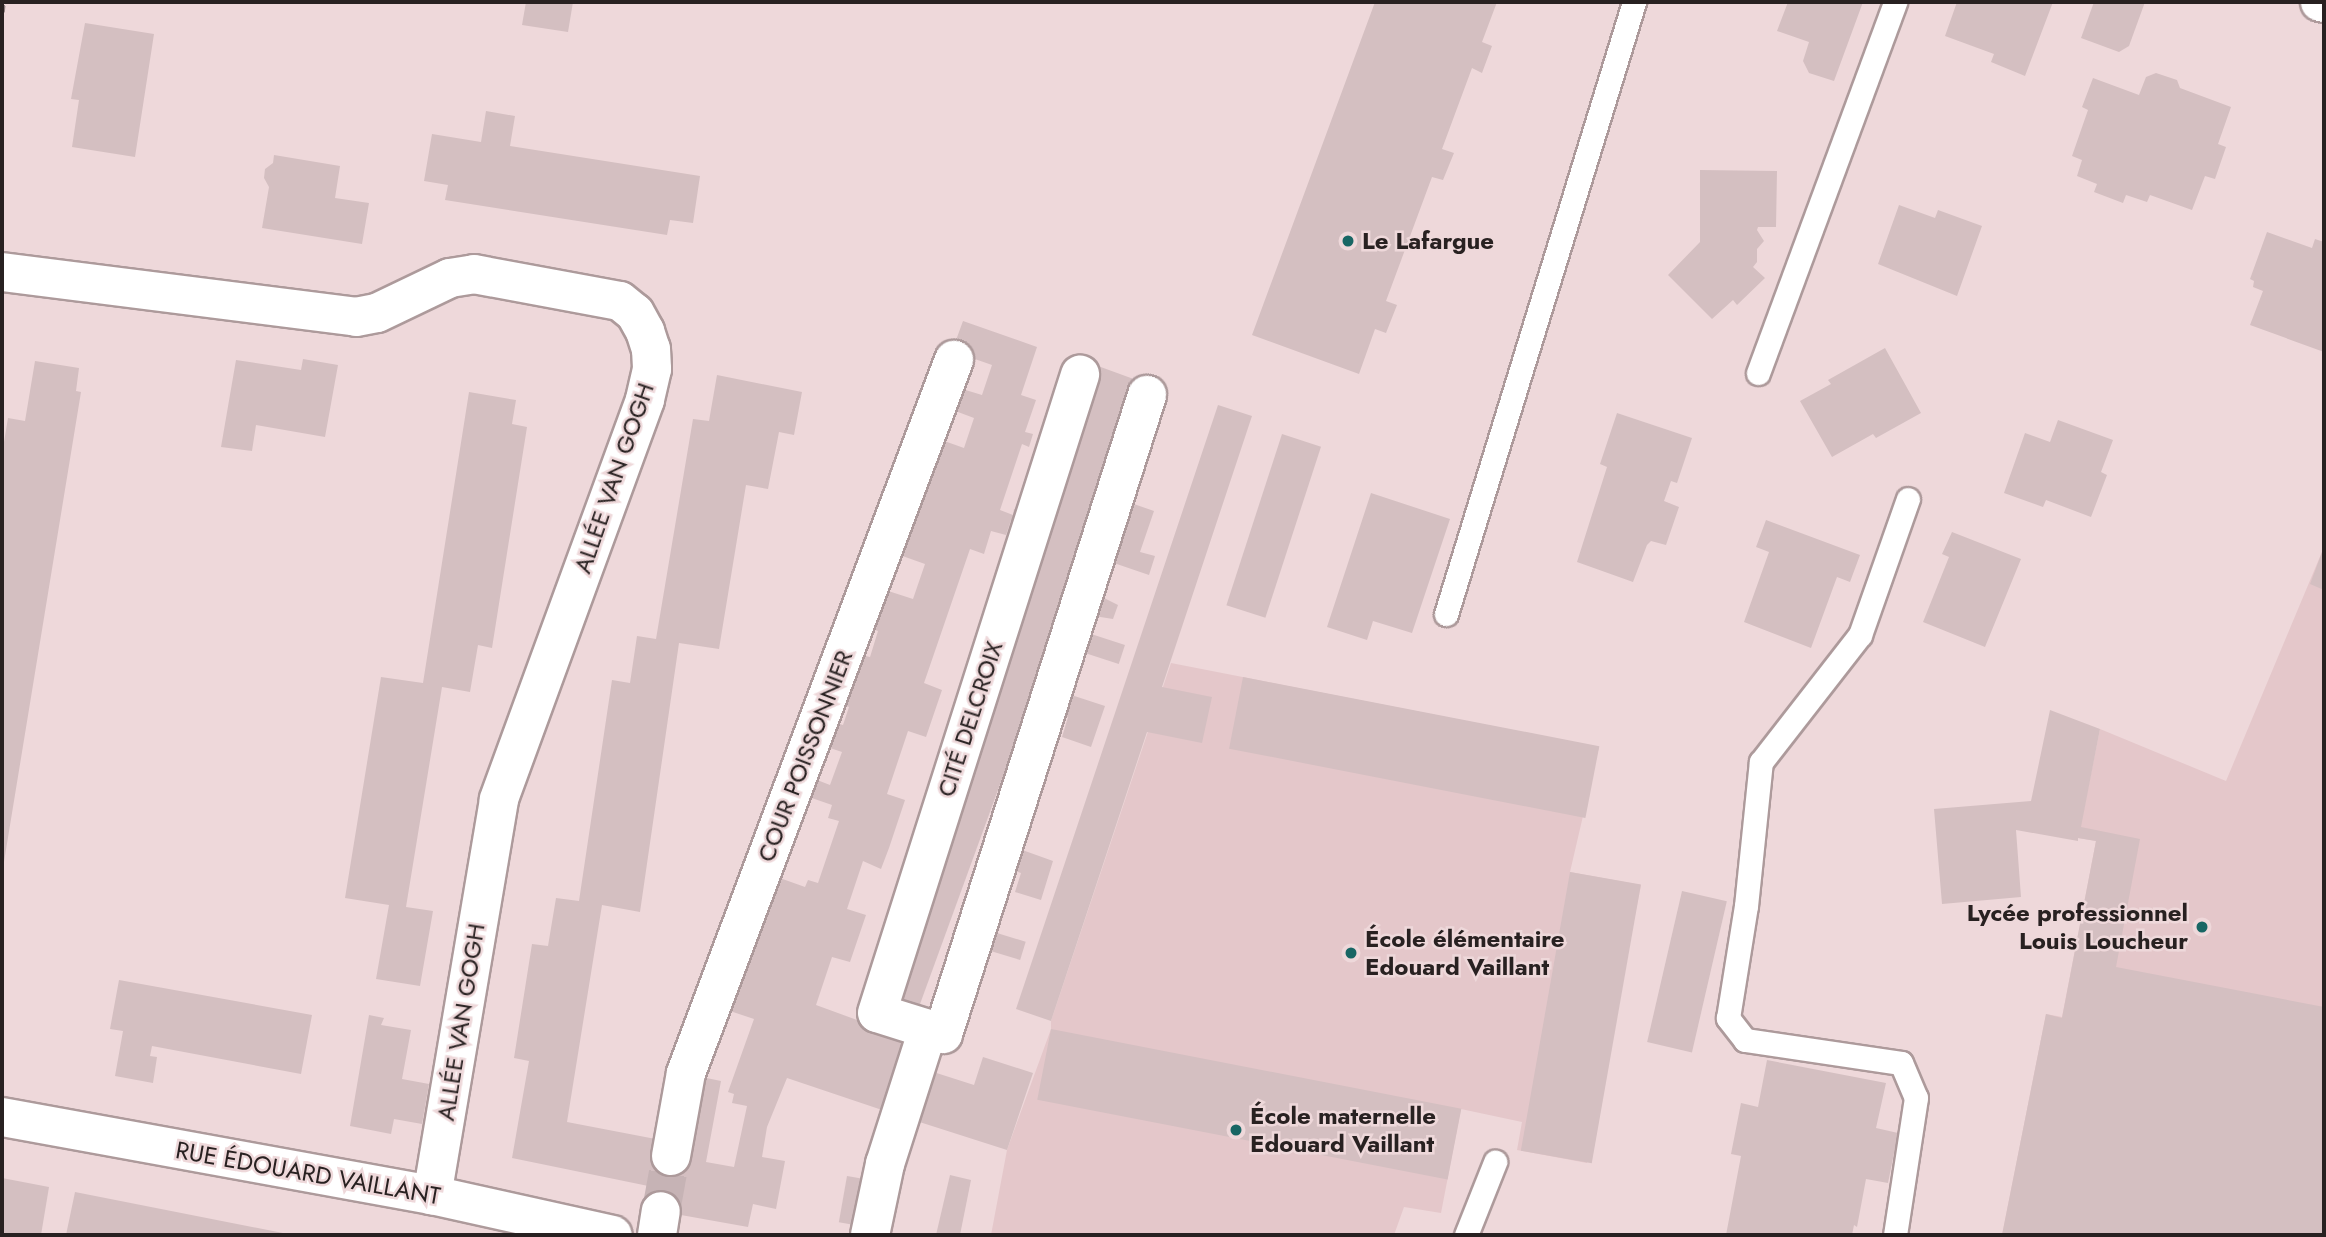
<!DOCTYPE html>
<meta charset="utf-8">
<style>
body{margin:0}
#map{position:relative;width:2326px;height:1237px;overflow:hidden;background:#eed8da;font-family:Jost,sans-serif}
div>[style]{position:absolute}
.built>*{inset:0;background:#e4c7ca}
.building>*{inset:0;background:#d4bfc1;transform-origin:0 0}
.street-tunnel>*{height:38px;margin-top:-19px;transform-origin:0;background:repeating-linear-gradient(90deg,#c6b3b5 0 38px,transparent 0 57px)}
.path>*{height:4.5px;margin-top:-2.25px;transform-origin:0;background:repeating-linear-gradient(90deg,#897b7c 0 7px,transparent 0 10.5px)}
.roads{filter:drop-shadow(2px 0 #ad9a9b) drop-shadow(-2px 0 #ad9a9b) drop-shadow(0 2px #ad9a9b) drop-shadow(0 -2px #ad9a9b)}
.lane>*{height:23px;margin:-11.5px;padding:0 11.5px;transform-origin:11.5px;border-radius:11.5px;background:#fff}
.street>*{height:38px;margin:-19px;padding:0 19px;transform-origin:19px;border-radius:19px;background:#fff}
.dots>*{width:19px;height:19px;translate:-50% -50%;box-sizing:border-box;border:4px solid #eed8da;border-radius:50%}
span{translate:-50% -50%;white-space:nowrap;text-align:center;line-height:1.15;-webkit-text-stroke:5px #eed8da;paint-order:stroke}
.poi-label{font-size:24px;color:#282121;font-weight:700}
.left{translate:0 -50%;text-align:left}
.right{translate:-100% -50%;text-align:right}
.street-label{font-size:24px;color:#282121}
.frame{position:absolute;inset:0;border:4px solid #282121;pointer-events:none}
</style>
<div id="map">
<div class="built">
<i style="clip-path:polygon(2324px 547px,2324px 1235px,2002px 1235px,2046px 1014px,2062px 1017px,2096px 841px,2078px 838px,2100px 729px,2226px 781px)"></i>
<i style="clip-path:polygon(1171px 663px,1599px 747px,1570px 872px,1641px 885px,1587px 1163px,1517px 1150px,1522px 1122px,1461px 1109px,1441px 1213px,1404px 1207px,1394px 1235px,991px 1235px,1007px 1150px,1051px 1029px,1051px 1021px)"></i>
</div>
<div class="building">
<i style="clip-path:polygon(526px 2px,573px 2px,568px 32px,522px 25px)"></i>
<i style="clip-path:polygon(1375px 2px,1497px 2px,1482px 42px,1492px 46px,1482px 73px,1472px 68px,1442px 149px,1454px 153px,1443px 180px,1432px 177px,1386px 301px,1397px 305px,1386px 333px,1375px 329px,1359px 374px,1252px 335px)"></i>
<i style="clip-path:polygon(1788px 2px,1863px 2px,1834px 81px,1809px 73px,1803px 61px,1809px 42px,1777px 31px)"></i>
<i style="clip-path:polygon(1957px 2px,2053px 2px,2025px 76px,1991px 62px,1994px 54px,1945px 36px)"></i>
<i style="clip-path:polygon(2094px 2px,2145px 2px,2129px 46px,2119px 52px,2081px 38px)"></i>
<i style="clip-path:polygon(85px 23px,154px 34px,135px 157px,72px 147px,79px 100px,71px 99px)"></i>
<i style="clip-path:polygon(2156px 73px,2177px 80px,2180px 88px,2231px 107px,2218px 144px,2226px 147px,2215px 179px,2205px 176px,2192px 210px,2150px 195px,2147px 202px,2126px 195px,2123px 203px,2094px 192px,2097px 184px,2077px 176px,2082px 160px,2072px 156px,2088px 110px,2082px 107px,2093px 78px,2139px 95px,2146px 77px)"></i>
<i style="clip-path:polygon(486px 111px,515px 116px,510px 146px,700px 176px,693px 223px,670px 220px,667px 235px,445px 200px,448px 185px,424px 181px,432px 134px,481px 142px)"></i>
<i style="clip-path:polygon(274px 155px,340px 166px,335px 198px,369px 203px,362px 244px,262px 228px,269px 187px,264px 178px,265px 169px,273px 163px)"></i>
<i style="clip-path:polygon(1700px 170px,1777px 171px,1776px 227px,1758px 227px,1757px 230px,1764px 241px,1757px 249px,1757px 262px,1753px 267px,1765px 278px,1737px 305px,1733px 300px,1712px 319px,1668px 275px,1700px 242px)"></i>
<i style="clip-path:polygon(1899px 205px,1935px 218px,1938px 210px,1982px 226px,1957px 296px,1878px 264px)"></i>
<i style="clip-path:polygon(2267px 232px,2312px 248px,2315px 239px,2324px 242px,2324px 352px,2250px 325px,2263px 291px,2253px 287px,2254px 281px,2250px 279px)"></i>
<i style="clip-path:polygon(963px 321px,1037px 347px,1021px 395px,1036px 400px,1025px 432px,1033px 434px,1029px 447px,1022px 444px,1000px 510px,1013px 515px,1014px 509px,1030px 515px,1027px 525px,1011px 520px,1006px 535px,991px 531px,984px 554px,970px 549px,924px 683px,942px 690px,926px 737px,908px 731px,887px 794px,905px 800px,889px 848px,881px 869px,863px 861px,847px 909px,866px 915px,850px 962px,832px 957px,816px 1005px,868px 1024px,916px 1036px,894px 1114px,787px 1078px,767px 1127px,762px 1157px,785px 1161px,776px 1209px,753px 1204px,748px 1227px,653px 1210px,658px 1188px,512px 1158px,529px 1061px,514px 1058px,532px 944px,548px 946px,556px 898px,579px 901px,612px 680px,630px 683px,637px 636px,656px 639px,693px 419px,709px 421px,717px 375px,802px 392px,794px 435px,779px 432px,768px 489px,746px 485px,719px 649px,679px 643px,640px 912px,602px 905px,567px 1122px,666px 1141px,692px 1075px,721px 1081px,706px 1162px,734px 1167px,747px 1106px,732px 1103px,734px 1094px,728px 1092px,754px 1019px,724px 1009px,777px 877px,805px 887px,808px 880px,818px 883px,839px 821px,828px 818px,832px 805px,806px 796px,812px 778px,830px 785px,842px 752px,824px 746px,833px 722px,843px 725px,849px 707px,836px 702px,857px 654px,870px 657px,878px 631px,866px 627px,879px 588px,913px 599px,925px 564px,894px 553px,933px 437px,964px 448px,974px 418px,942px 406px,949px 385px,982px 395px,992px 365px,952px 351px)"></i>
<i style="clip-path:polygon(1885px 348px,1921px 413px,1876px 438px,1873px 434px,1832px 457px,1800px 401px,1831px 384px,1828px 380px)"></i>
<i style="clip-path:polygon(303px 359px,338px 365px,325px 437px,256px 425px,252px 451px,221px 447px,236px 360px,301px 370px)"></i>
<i style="clip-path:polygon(35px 361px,79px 368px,76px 391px,81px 392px,3px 868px,2px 454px,8px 418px,25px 421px)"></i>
<i style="left:1098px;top:366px;width:51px;height:674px;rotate:20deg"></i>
<i style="clip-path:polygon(469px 392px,516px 400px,512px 424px,527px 427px,492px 648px,478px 645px,470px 692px,442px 687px,406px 907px,433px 911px,420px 986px,376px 979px,389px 905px,345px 898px,381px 677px,423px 683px)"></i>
<i style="clip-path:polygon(1218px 405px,1252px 416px,1162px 687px,1212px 697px,1202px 743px,1147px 732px,1051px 1021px,1016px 1009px)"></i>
<i style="clip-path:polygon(1617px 413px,1692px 438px,1677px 483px,1671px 481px,1664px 501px,1679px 507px,1666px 545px,1651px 541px,1647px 545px,1633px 582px,1577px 562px,1607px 467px,1600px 464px)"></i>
<i style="clip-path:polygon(2058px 420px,2113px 440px,2101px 472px,2107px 475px,2091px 517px,2046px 500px,2043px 507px,2004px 493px,2025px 433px,2050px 442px)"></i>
<i style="left:1282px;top:434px;width:41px;height:180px;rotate:18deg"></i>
<i style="clip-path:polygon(1371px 493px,1450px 519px,1412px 633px,1373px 621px,1367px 640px,1327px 627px)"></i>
<i style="clip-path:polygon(1128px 502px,1154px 511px,1140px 552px,1155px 556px,1149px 575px,1108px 561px)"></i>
<i style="clip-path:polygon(1766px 520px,1860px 555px,1850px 582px,1837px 577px,1811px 648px,1744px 622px,1769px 552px,1756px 547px)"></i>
<i style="clip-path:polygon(1952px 532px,2021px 559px,1985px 647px,1923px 622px,1949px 557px,1942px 554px)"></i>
<i style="clip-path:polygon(2324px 547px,2324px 590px,2310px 584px)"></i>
<i style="clip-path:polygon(1096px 594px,1118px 605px,1113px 619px,1088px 615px)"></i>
<i style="left:1085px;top:632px;width:42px;height:20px;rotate:18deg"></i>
<i style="left:1243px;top:677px;width:363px;height:73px;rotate:11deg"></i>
<i style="clip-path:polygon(1056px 690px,1105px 706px,1091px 747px,1062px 737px,1068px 717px,1049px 711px)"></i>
<i style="clip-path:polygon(2050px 710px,2100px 729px,2081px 827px,2140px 839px,2116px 967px,2324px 1007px,2324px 1235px,2002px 1235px,2046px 1014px,2062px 1018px,2096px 841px,2078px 838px,2078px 841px,2016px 830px,2021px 897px,1942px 904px,1934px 809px,2031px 801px)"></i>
<i style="clip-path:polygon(1011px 846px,1053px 861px,1041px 900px,1015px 892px,1021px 873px,1003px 867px)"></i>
<i style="left:1570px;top:872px;width:72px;height:283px;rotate:10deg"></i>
<i style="left:1682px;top:891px;width:46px;height:155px;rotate:13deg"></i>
<i style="left:997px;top:933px;width:30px;height:19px;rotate:17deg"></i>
<i style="clip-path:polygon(119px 980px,312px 1015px,301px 1074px,152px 1046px,150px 1056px,157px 1057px,153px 1083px,115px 1076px,123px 1031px,110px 1029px)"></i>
<i style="clip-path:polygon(369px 1015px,384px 1018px,381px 1025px,411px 1030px,402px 1079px,429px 1084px,422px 1124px,394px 1119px,391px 1134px,350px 1126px)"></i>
<i style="left:1051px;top:1029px;width:418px;height:72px;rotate:11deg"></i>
<i style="clip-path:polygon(983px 1057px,1033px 1073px,1007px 1150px,907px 1118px,924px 1069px,974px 1085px)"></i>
<i style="clip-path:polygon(1767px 1060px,1886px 1083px,1876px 1128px,1898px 1133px,1888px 1183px,1866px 1179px,1857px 1227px,1854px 1225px,1852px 1235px,1726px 1235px,1741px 1156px,1731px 1154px,1741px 1103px,1758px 1107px)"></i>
<i style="clip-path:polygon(950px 1175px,971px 1180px,960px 1235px,936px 1235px)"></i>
<i style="left:847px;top:1176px;width:22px;height:47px;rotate:10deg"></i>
<i style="clip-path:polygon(2px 1178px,49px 1187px,41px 1235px,2px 1235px)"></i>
<i style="clip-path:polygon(75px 1192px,288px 1234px,288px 1235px,66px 1235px)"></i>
</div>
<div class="street-tunnel">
<i style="left:661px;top:1211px;width:56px;rotate:-79.7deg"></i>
</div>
<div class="path">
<i style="left:2px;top:12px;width:10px;rotate:-84deg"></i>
</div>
<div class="roads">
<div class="lane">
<i style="left:1758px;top:373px;width:395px;rotate:-69.7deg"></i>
<i style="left:1446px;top:614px;width:640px;rotate:-72.92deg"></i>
<i style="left:1466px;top:1235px;width:79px;rotate:-68.3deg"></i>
<i style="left:1895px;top:1235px;width:139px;rotate:-81.3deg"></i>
<i style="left:1916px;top:1098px;width:38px;rotate:-113deg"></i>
<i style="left:1901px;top:1063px;width:158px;rotate:-171.6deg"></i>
<i style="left:1745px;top:1040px;width:28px;rotate:-128deg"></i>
<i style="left:1728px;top:1018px;width:113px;rotate:-80.9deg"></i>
<i style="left:1746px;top:906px;width:145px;rotate:-84.1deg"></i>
<i style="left:1761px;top:762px;width:161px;rotate:-52.1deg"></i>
<i style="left:1860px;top:635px;width:144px;rotate:-70.6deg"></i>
</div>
<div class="street">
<i style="left:2320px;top:2px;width:4px;rotate:14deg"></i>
<i style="left:2px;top:272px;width:357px;rotate:7.2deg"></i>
<i style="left:356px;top:317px;width:21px;rotate:-11deg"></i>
<i style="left:377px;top:313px;width:81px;rotate:-25.6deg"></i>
<i style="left:450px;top:278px;width:24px;rotate:-9deg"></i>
<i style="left:474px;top:274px;width:148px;rotate:10.5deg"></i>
<i style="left:620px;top:301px;width:19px;rotate:39deg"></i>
<i style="left:635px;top:313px;width:21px;rotate:61deg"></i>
<i style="left:645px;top:331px;width:19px;rotate:72deg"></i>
<i style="left:651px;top:349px;width:20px;rotate:87deg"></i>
<i style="left:652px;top:369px;width:32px;rotate:103deg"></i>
<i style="left:645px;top:400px;width:426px;rotate:110.1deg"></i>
<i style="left:499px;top:800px;width:401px;rotate:99.6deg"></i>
<i style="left:928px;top:1029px;width:53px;rotate:-162.6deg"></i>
<i style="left:877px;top:1013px;width:670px;rotate:-72.35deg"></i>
<i style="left:2px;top:1117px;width:437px;rotate:10.3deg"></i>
<i style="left:432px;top:1195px;width:185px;rotate:12.5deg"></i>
<i style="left:671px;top:1156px;width:84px;rotate:-79.8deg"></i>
<i style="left:686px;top:1073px;width:762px;rotate:-69.4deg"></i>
<i style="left:657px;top:1235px;width:24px;rotate:-81deg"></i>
<i style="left:870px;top:1235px;width:73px;rotate:-78.1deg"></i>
<i style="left:885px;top:1164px;width:142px;rotate:-72.3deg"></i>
<i style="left:928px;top:1029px;width:16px;rotate:18deg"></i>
<i style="left:943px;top:1034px;width:671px;rotate:-72.29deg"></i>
</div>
</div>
<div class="dots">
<i style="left:1348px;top:241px;background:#186664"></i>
<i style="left:2202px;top:927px;background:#186664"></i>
<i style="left:1351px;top:953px;background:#186664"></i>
<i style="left:1236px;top:1130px;background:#186664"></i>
</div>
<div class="poi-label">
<span class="left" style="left:1362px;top:241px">Le Lafargue</span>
<span class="right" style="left:2188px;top:927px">Lycée professionnel<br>Louis Loucheur</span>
<span class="left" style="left:1365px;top:953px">École élémentaire<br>Edouard Vaillant</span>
<span class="left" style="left:1250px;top:1130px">École maternelle<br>Edouard Vaillant</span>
</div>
<div class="street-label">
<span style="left:614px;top:478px;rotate:-71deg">ALLÉE VAN GOGH</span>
<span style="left:970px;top:719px;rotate:-72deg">CITÉ DELCROIX</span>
<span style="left:805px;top:756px;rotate:-69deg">COUR POISSONNIER</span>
<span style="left:461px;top:1022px;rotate:-81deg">ALLÉE VAN GOGH</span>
<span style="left:308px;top:1173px;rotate:10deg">RUE ÉDOUARD VAILLANT</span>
</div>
<div class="frame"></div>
</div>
